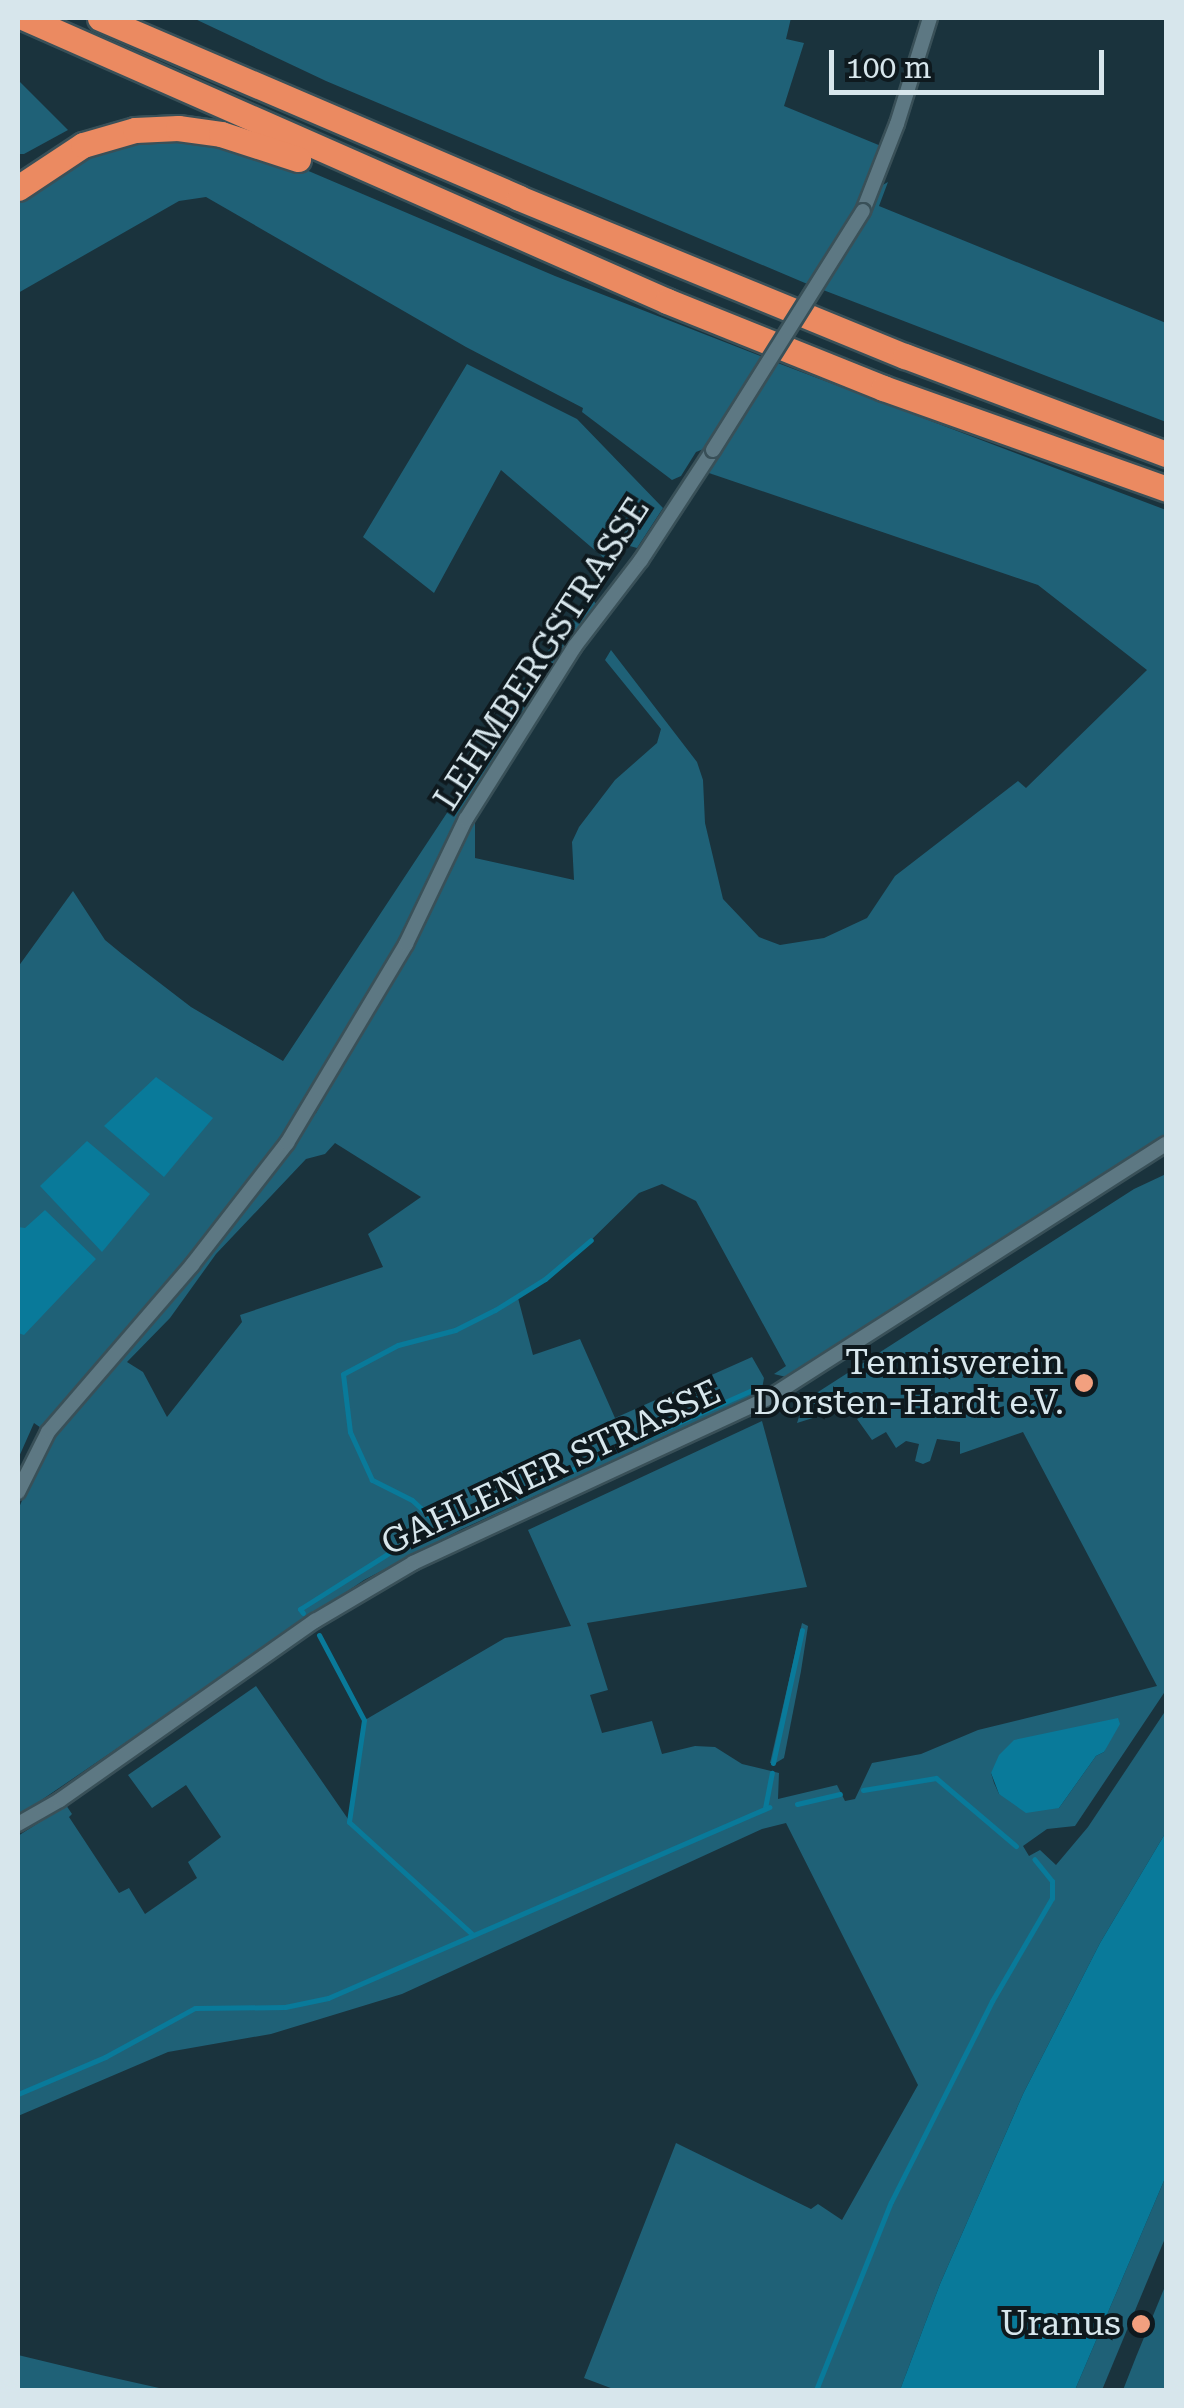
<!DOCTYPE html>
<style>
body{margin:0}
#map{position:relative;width:1184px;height:2408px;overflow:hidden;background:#1a333d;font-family:"Roboto Serif",serif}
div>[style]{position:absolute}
.green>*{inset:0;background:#1f6177}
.water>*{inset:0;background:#097a9a}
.stream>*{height:5px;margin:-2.5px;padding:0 2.5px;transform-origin:2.5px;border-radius:2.5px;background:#097a9a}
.roads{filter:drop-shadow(2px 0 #395058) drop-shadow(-2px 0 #395058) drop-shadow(0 2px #395058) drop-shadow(0 -2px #395058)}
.minor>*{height:14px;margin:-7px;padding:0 7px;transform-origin:7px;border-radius:7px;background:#5d7883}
.motorway>*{height:25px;margin:-12.5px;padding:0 12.5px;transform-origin:12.5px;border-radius:12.5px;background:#eb8a61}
.bridges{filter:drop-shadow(2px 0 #395058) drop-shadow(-2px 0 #395058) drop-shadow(0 2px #395058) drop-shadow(0 -2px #395058)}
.minor-bridge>*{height:14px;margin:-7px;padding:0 7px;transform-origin:7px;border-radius:7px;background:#5d7883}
.dots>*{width:28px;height:28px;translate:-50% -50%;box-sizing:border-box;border:5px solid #0e191e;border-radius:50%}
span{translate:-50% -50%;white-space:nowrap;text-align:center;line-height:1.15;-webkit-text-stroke:8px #0e191e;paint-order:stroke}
.street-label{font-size:35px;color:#d7e6ec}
.poi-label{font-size:35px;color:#d7e6ec}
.right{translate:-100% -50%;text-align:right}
.frame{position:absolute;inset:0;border:20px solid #d7e6ec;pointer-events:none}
.scale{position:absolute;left:829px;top:50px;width:275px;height:45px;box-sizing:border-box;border:5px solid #d7e6ec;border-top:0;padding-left:12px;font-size:30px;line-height:35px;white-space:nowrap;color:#d7e6ec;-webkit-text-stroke:8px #0e191e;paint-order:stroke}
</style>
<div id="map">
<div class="green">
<i style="clip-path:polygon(193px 18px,791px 18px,786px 39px,804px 43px,784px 106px,881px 146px,856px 208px,868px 212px,881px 186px,888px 182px,879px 206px,1166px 323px,1166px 422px,805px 283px,326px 81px)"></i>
<i style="clip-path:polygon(18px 80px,68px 130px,24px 154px,18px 154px)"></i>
<i style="clip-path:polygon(177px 135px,271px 155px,555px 276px,763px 357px,706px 448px,696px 452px,681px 476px,672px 480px,582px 412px,583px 408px,466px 347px,206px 197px,179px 201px,18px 293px,18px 201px,53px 174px,110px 145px)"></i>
<i style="clip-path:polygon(evenodd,775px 362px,1166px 510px,1166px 1135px,790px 1378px,774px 1374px,786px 1366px,696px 1201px,662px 1184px,639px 1193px,579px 1252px,518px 1298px,533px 1355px,580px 1339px,615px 1418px,752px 1357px,764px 1378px,761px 1394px,462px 1529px,364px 1580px,18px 1816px,18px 1510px,37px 1465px,64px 1423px,316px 1113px,455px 862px,475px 815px,475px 858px,574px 880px,572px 842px,579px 827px,615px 780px,657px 743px,661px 729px,605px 660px,611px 650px,697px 762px,703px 780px,705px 823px,723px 899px,759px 937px,780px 945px,824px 938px,867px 918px,895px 876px,1018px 781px,1026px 788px,1147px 670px,1038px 585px,706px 472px,653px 559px,652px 553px,775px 362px,335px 1143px,421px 1197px,368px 1234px,383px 1267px,240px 1315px,242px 1322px,167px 1417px,143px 1372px,127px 1362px,170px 1318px,216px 1254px,306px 1159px,325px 1154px,335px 1143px)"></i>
<i style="clip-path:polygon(467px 364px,577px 419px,663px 508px,637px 548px,615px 542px,604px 558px,501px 470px,434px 593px,363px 537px)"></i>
<i style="clip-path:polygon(592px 599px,597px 605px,594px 614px,571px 643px,389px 966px,280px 1143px,151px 1306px,44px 1430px,34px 1423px,18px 1459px,18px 967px,73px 891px,105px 940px,122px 954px,191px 1007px,283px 1061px,509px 719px,503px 714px,584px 601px)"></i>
<i style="clip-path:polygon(evenodd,1166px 1174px,1166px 1690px,1075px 1826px,1047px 1829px,1023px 1846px,1029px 1856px,1040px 1850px,1056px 1865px,1088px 1827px,1166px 1710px,1166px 1832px,1100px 1943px,1023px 2094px,940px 2284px,900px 2390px,616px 2390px,584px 2378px,676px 2143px,811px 2209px,818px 2204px,842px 2220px,918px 2085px,786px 1823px,762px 1829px,402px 1994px,271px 2034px,168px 2052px,18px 2116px,18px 1836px,66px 1805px,72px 1814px,69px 1817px,119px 1893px,129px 1888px,145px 1914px,197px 1878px,188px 1862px,221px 1837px,186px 1785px,152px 1808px,128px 1775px,256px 1686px,348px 1819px,365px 1720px,505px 1638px,571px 1626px,528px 1530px,762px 1421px,807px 1587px,587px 1623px,608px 1690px,590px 1695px,602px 1733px,652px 1721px,662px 1754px,695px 1746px,715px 1747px,742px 1764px,779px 1773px,778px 1799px,837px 1785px,845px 1801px,855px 1799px,872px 1763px,921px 1754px,978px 1730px,1157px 1686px,1023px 1432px,960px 1454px,960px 1442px,937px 1439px,930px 1461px,923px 1464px,915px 1461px,919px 1444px,906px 1441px,896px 1448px,886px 1432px,872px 1440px,857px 1419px,862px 1416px,852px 1400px,845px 1399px,816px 1417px,797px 1423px,804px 1401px,1134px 1189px,1166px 1174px,1107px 1741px,1104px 1752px,1096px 1756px,1059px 1808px,999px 1794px,994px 1783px,991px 1773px,1107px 1741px)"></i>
<i style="clip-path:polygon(802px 1623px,808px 1626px,801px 1671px,784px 1758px,774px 1764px,770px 1763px)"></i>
<i style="clip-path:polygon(1166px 2176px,1166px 2236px,1102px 2390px,1075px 2390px)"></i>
<i style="clip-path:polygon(1166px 2284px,1166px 2390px,1123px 2390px,1136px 2357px)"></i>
<i style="clip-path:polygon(18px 2355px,101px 2375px,168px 2390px,18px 2390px)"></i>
</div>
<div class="water">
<i style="clip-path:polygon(156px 1077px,213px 1118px,164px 1177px,104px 1126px)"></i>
<i style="clip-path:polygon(87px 1141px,150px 1194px,102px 1252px,40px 1186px)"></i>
<i style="clip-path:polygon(45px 1210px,96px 1259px,24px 1335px,18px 1333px,18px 1227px,25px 1228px)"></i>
<i style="clip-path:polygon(1118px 1718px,1120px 1724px,1104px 1752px,1096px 1756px,1059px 1808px,1026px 1813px,999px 1794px,991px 1773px,999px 1755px,1014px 1740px)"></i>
<i style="clip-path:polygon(1166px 1832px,1166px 2176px,1075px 2390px,900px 2390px,940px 2284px,1023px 2094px,1100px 1943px)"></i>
</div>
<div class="stream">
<i style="left:442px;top:1528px;width:41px;rotate:-137deg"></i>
<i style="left:412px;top:1500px;width:45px;rotate:-153.4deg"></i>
<i style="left:372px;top:1480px;width:53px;rotate:-114.6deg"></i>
<i style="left:350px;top:1432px;width:58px;rotate:-96.9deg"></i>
<i style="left:343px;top:1374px;width:62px;rotate:-27.8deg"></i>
<i style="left:398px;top:1345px;width:59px;rotate:-14.7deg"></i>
<i style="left:455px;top:1330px;width:45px;rotate:-26.6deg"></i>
<i style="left:495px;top:1310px;width:59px;rotate:-31.8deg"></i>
<i style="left:545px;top:1279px;width:60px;rotate:-40.3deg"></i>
<i style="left:303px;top:1613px;width:5px;rotate:-127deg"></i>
<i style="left:300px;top:1609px;width:118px;rotate:-32.2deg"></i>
<i style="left:400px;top:1546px;width:387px;rotate:-23.9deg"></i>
<i style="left:319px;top:1635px;width:96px;rotate:62.1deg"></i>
<i style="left:364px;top:1720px;width:103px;rotate:98.4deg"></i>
<i style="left:349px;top:1822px;width:168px;rotate:42.3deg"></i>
<i style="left:773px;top:1763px;width:136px;rotate:-77.7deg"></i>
<i style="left:863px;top:1790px;width:74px;rotate:-9.3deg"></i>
<i style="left:936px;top:1778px;width:105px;rotate:40.4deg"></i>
<i style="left:797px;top:1804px;width:44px;rotate:-13.1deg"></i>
<i style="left:765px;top:1808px;width:36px;rotate:-79deg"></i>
<i style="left:18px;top:2094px;width:95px;rotate:-23deg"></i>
<i style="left:105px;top:2057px;width:102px;rotate:-28.6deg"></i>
<i style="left:195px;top:2008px;width:90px;rotate:-0.6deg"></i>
<i style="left:285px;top:2007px;width:44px;rotate:-11.8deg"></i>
<i style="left:328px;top:1998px;width:481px;rotate:-23.4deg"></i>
<i style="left:816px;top:2390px;width:202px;rotate:-68.3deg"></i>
<i style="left:891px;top:2202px;width:225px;rotate:-63.3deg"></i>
<i style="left:992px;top:2001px;width:119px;rotate:-59.8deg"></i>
<i style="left:1052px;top:1898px;width:17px;rotate:-90deg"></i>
<i style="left:1052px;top:1881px;width:28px;rotate:-129deg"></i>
</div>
<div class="roads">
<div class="minor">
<i style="left:863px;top:211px;width:93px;rotate:-68.7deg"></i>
<i style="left:897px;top:124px;width:111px;rotate:-72.7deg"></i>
<i style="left:18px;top:1492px;width:67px;rotate:-63.4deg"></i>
<i style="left:48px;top:1432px;width:221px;rotate:-49.2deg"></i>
<i style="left:192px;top:1265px;width:155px;rotate:-52.1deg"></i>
<i style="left:287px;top:1143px;width:232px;rotate:-59.1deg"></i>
<i style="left:406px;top:944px;width:139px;rotate:-64.4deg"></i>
<i style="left:466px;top:819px;width:204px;rotate:-57.8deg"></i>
<i style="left:575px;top:646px;width:108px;rotate:-52.5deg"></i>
<i style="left:641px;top:560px;width:131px;rotate:-56.8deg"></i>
<i style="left:18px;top:1824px;width:48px;rotate:-29.7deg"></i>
<i style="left:60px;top:1800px;width:312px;rotate:-35.1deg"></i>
<i style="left:315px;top:1621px;width:114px;rotate:-30.6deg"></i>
<i style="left:413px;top:1563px;width:394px;rotate:-24.9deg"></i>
<i style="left:770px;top:1397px;width:470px;rotate:-32.6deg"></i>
</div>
<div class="motorway">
<i style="left:25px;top:18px;width:702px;rotate:23.79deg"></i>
<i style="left:667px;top:301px;width:233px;rotate:21.9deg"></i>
<i style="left:883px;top:388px;width:300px;rotate:19.6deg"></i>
<i style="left:100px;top:18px;width:456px;rotate:23.2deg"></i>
<i style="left:519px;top:198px;width:417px;rotate:22.3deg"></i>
<i style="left:905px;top:356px;width:279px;rotate:20.6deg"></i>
<i style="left:18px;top:188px;width:78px;rotate:-33.5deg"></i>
<i style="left:83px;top:145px;width:54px;rotate:-16.1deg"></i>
<i style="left:135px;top:130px;width:43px;rotate:-2.7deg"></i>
<i style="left:178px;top:128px;width:43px;rotate:7.9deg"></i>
<i style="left:221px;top:134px;width:81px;rotate:18deg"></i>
</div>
</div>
<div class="bridges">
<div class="minor-bridge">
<i style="left:713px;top:450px;width:282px;rotate:-57.9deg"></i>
</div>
</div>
<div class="dots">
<i style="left:1084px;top:1383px;background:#f2a07f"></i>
<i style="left:1141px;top:2324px;background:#f2a07f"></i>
</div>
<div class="street-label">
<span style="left:542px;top:654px;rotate:-57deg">LEHMBERGSTRASSE</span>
<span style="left:551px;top:1468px;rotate:-25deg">GAHLENER STRASSE</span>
</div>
<div class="poi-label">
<span class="right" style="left:1064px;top:1383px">Tennisverein<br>Dorsten-Hardt e.V.</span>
<span class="right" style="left:1121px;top:2324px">Uranus</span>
</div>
<div class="frame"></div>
<div class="scale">100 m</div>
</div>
